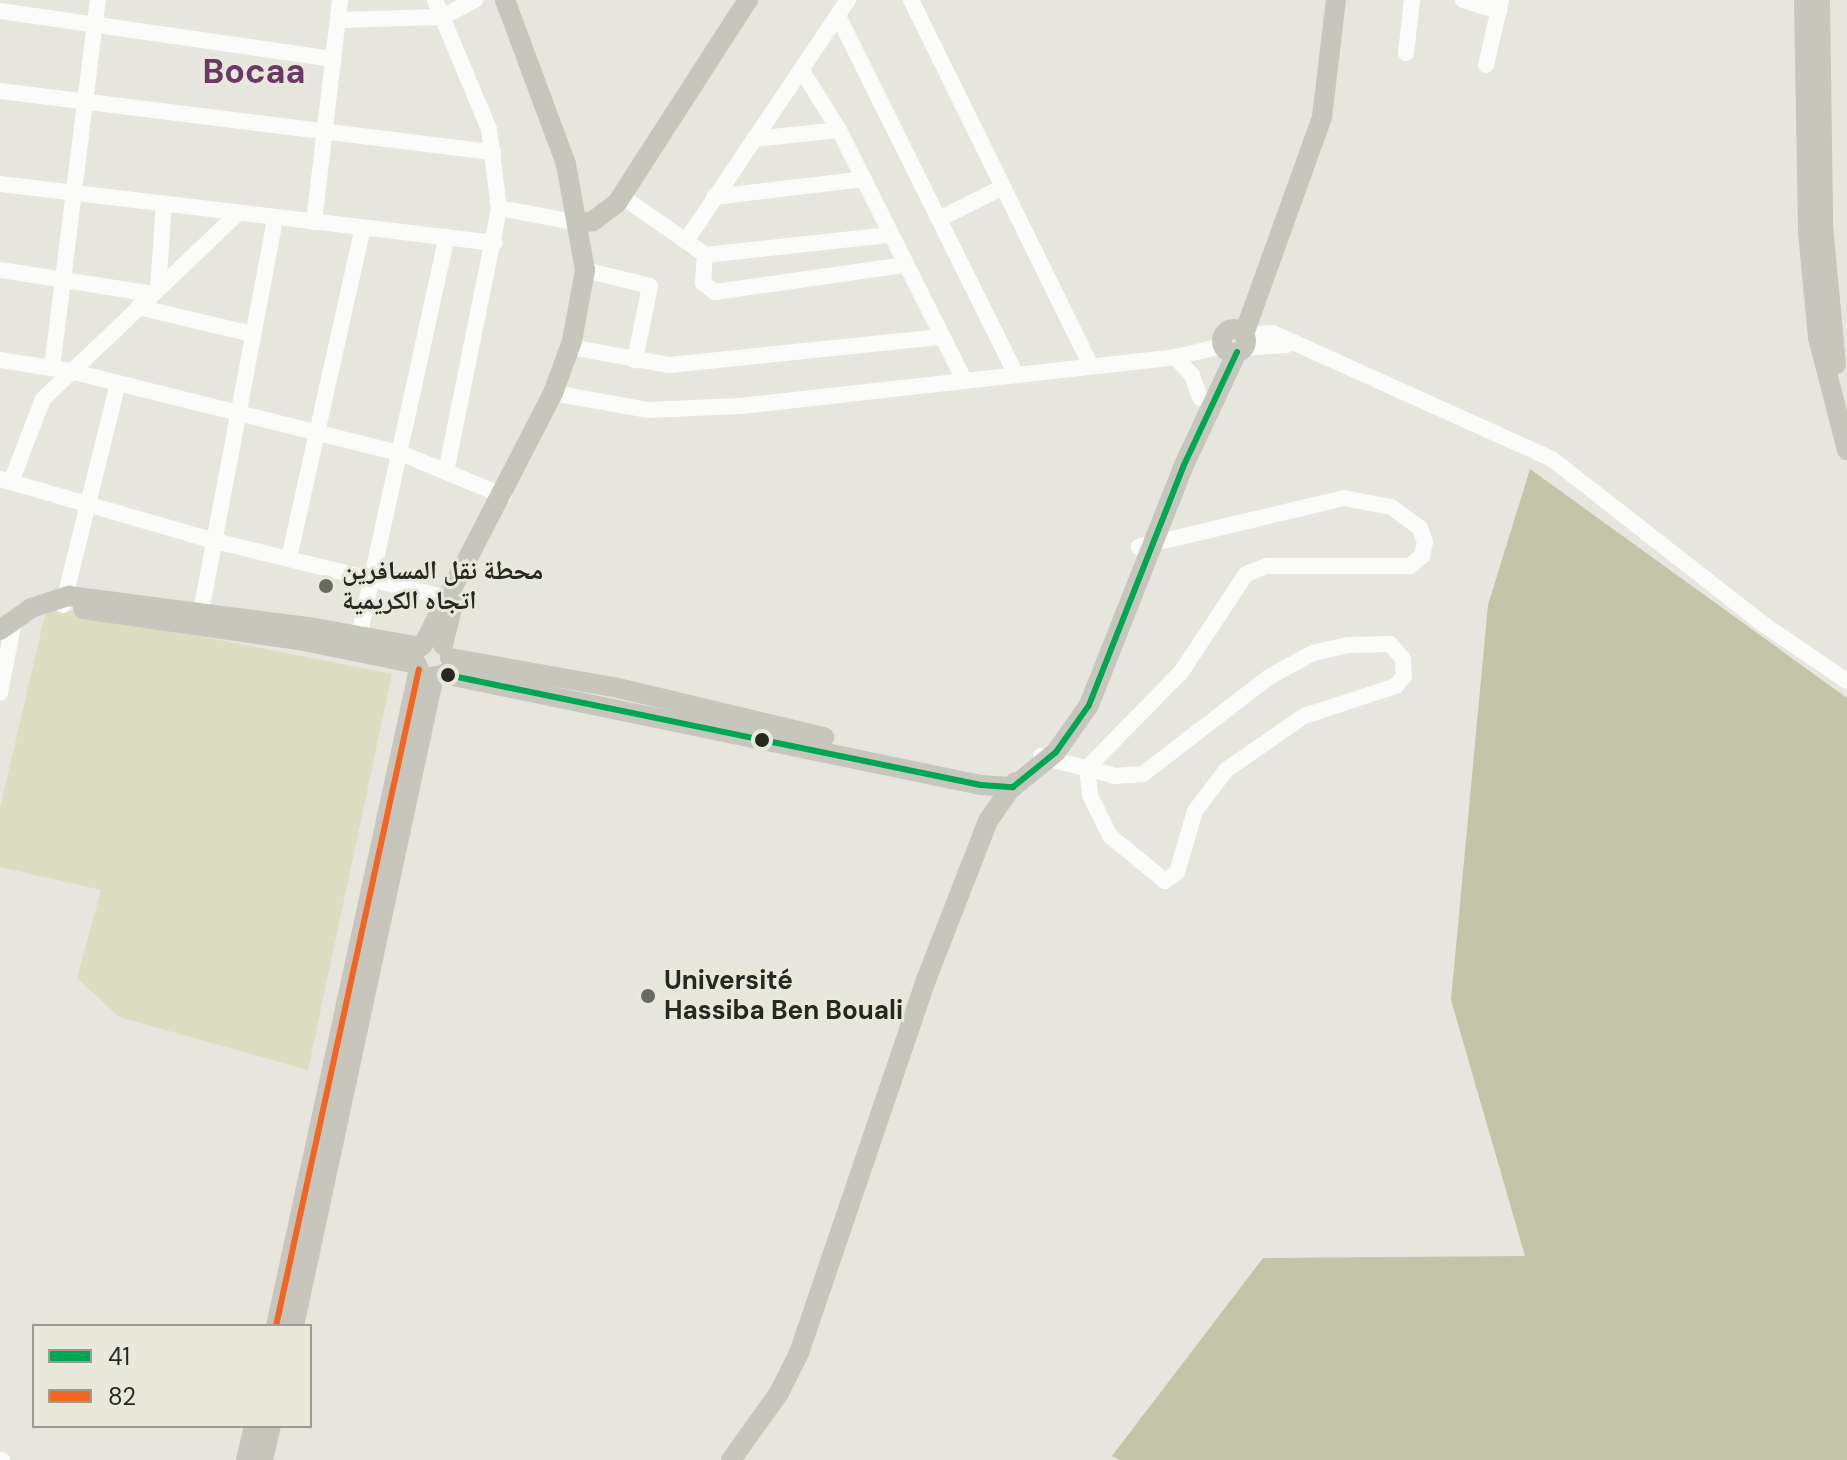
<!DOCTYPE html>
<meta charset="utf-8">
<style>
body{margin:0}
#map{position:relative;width:1847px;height:1460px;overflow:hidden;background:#e6e6de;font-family:"DM Sans","Noto Naskh Arabic",sans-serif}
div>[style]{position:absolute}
.green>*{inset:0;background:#ddddc2}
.forest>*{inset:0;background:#c4c4a8}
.minor>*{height:16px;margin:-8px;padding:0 8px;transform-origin:8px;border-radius:8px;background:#fbfbfa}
.major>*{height:20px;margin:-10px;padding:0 10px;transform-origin:10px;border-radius:10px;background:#c7c6bd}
.major>.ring{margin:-10px;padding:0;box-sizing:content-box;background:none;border:20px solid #c7c6bd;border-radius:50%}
.bus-1>*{height:6px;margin:-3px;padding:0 3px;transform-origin:3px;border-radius:3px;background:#00a651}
.bus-2>*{height:6px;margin:-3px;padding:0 3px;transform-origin:3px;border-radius:3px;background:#f26522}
.dots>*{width:22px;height:22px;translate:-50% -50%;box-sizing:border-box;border:4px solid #e9e9db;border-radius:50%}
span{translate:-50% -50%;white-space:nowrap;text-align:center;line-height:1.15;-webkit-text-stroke:6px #e9e9db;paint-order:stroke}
.poi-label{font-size:26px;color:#282823;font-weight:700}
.left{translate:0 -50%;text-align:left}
.district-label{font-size:34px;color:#6c3868;font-weight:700}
.legend{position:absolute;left:32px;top:1324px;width:280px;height:104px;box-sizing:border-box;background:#e9e9db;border:2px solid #9c9c91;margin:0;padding:10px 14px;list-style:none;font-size:24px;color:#282823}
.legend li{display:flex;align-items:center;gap:16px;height:40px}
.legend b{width:40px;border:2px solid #9c9c91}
</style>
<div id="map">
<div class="green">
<i style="clip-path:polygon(47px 606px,392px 674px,308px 1070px,119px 1017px,77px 978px,101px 890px,0 867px,0 808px)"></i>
</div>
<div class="forest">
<i style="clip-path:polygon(1530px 469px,1847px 698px,1847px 1460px,1120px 1460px,1112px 1456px,1263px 1258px,1525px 1256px,1451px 1000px,1488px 605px)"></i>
</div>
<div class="minor">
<i style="left:435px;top:0;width:140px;rotate:67.3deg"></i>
<i style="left:489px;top:129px;width:80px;rotate:82.8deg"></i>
<i style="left:499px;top:208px;width:81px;rotate:10.6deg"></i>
<i style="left:911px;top:0;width:408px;rotate:63.8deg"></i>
<i style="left:1463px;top:0;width:38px;rotate:17deg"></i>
<i style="left:0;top:11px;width:337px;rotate:8.2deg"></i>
<i style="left:838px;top:16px;width:401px;rotate:63.6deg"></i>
<i style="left:338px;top:20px;width:104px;rotate:-1.7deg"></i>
<i style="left:442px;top:17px;width:37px;rotate:-27deg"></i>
<i style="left:1406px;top:53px;width:53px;rotate:-83.5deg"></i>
<i style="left:1486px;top:65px;width:67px;rotate:-77deg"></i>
<i style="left:801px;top:69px;width:72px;rotate:58.1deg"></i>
<i style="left:839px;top:130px;width:280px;rotate:63.4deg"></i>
<i style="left:0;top:91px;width:497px;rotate:7.1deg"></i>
<i style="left:754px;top:139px;width:85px;rotate:-6deg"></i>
<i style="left:0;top:184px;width:498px;rotate:6.8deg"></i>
<i style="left:621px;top:196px;width:79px;rotate:34.7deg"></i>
<i style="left:686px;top:241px;width:290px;rotate:-56.1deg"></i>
<i style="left:714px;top:197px;width:151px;rotate:-6.8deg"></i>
<i style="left:941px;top:218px;width:69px;rotate:-26.6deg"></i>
<i style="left:314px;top:222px;width:224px;rotate:-83.3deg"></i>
<i style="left:686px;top:241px;width:24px;rotate:36deg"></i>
<i style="left:705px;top:255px;width:28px;rotate:94deg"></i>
<i style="left:703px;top:283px;width:15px;rotate:37deg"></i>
<i style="left:715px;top:292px;width:192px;rotate:-8.1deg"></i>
<i style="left:705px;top:255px;width:186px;rotate:-6.2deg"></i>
<i style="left:0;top:270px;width:155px;rotate:8.9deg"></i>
<i style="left:585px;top:270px;width:67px;rotate:13.8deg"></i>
<i style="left:650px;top:286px;width:76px;rotate:101.5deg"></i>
<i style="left:158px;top:289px;width:86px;rotate:-86deg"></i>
<i style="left:138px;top:307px;width:117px;rotate:13.3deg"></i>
<i style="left:1245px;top:335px;width:28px;rotate:-4deg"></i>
<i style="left:1273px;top:333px;width:306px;rotate:24.3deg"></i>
<i style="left:1552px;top:459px;width:271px;rotate:38deg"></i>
<i style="left:1766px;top:626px;width:98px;rotate:34.2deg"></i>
<i style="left:570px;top:347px;width:101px;rotate:10.3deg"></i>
<i style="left:669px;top:365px;width:274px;rotate:-5.9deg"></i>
<i style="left:1244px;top:348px;width:43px;rotate:-4deg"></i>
<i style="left:1175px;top:357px;width:25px;rotate:47deg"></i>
<i style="left:1192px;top:375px;width:24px;rotate:71deg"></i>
<i style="left:0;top:360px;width:71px;rotate:8.9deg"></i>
<i style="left:70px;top:371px;width:343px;rotate:14deg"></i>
<i style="left:403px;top:454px;width:109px;rotate:22.6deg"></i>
<i style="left:52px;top:368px;width:371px;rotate:-82.9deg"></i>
<i style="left:553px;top:393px;width:97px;rotate:10.1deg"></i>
<i style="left:648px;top:410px;width:93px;rotate:-2.5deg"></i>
<i style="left:741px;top:406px;width:437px;rotate:-6.4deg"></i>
<i style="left:1175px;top:357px;width:49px;rotate:-12.9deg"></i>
<i style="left:446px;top:472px;width:269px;rotate:-78.6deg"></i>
<i style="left:0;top:479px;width:220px;rotate:16.1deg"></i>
<i style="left:211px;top:540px;width:244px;rotate:13.8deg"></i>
<i style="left:11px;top:482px;width:89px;rotate:-68.9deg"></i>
<i style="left:43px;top:399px;width:269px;rotate:-43.6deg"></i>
<i style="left:289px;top:558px;width:338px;rotate:-77.4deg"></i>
<i style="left:63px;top:605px;width:226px;rotate:-76.1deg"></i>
<i style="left:199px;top:622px;width:410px;rotate:-79.3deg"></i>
<i style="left:357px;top:645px;width:418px;rotate:-77.6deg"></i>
<i style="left:0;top:693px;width:73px;rotate:-79deg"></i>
<i style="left:1041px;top:756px;width:8px;rotate:23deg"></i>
<i style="left:1048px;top:759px;width:40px;rotate:13deg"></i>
<i style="left:1087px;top:768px;width:29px;rotate:16deg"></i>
<i style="left:1115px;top:776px;width:28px;rotate:-4deg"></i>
<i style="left:1143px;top:774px;width:159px;rotate:-37.6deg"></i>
<i style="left:1269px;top:677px;width:50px;rotate:-28.6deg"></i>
<i style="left:1313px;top:653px;width:35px;rotate:-13deg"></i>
<i style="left:1347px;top:645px;width:43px;rotate:-1.3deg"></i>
<i style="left:1390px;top:644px;width:20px;rotate:49deg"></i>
<i style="left:1403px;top:659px;width:17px;rotate:87deg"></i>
<i style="left:1404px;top:676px;width:13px;rotate:129deg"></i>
<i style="left:1396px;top:686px;width:97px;rotate:161.9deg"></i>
<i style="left:1304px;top:716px;width:95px;rotate:145.3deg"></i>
<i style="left:1226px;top:770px;width:51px;rotate:127.1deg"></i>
<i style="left:1195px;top:811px;width:64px;rotate:106.4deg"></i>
<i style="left:1177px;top:872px;width:15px;rotate:143deg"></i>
<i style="left:1165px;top:881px;width:71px;rotate:-140.7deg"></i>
<i style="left:1110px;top:836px;width:46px;rotate:-116deg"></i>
<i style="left:1090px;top:795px;width:27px;rotate:-96deg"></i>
<i style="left:1087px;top:768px;width:136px;rotate:-45.6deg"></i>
<i style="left:1182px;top:671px;width:116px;rotate:-56.6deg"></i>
<i style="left:1246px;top:574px;width:22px;rotate:-21deg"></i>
<i style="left:1267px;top:566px;width:143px"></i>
<i style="left:1410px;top:566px;width:16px;rotate:-40deg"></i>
<i style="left:1422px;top:556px;width:14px;rotate:-78deg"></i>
<i style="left:1425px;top:542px;width:15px;rotate:-110deg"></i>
<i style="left:1420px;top:528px;width:36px;rotate:-144deg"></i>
<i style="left:1391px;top:507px;width:48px;rotate:-169.2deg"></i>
<i style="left:1344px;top:498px;width:211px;rotate:166.6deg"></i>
<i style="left:0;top:1460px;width:2px"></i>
</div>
<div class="major">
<i style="left:1804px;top:0;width:232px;rotate:89deg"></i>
<i style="left:1808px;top:232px;width:106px;rotate:84.6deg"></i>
<i style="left:1818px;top:338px;width:116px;rotate:75.5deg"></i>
<i style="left:1820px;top:0;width:225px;rotate:89.2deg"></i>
<i style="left:1823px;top:225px;width:140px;rotate:84.7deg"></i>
<i style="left:579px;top:223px;width:14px;rotate:-8deg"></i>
<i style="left:593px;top:221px;width:30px;rotate:-37deg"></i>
<i style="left:617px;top:203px;width:242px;rotate:-57.2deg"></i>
<i class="ring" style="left:1222px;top:329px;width:4px;height:4px"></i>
<i style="left:1244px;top:334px;width:231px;rotate:-70.2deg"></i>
<i style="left:1322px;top:117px;width:118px;rotate:-83.2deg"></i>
<i style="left:83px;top:609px;width:223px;rotate:8.2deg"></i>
<i style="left:304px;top:641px;width:115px;rotate:11.5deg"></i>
<i style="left:0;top:630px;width:38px;rotate:-35deg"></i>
<i style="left:31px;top:608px;width:40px;rotate:-18deg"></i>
<i style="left:69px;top:596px;width:248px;rotate:7.4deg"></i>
<i style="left:315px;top:628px;width:107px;rotate:10.3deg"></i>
<i style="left:423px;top:645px;width:284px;rotate:-62.7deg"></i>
<i style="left:553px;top:393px;width:55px;rotate:-69.9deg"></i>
<i style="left:572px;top:341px;width:72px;rotate:-79.6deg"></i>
<i style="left:585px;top:270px;width:108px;rotate:-100.2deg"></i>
<i style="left:566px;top:164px;width:175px;rotate:-110.4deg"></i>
<i style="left:443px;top:645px;width:49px;rotate:-76deg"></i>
<i style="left:450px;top:658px;width:171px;rotate:10.1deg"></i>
<i style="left:618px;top:688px;width:212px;rotate:13.4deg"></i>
<i style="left:443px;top:674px;width:549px;rotate:11.66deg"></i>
<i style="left:981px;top:785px;width:32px;rotate:4deg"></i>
<i style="left:1013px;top:787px;width:55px;rotate:-39.1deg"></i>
<i style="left:1056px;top:752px;width:57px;rotate:-54.9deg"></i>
<i style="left:1089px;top:705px;width:256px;rotate:-68.4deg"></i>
<i style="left:1183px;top:467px;width:127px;rotate:-64.8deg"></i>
<i style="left:276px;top:1326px;width:672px;rotate:-77.72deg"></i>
<i style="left:294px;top:1326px;width:665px;rotate:-77.85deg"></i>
<i style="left:246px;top:1460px;width:35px;rotate:-77deg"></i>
<i style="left:263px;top:1460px;width:35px;rotate:-77deg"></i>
<i style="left:731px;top:1460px;width:82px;rotate:-54.4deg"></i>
<i style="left:779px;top:1393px;width:45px;rotate:-63.4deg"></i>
<i style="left:799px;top:1353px;width:394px;rotate:-71.2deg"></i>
<i style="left:926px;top:980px;width:171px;rotate:-68.7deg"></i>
<i style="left:988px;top:821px;width:47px;rotate:-55.3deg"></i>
</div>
<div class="bus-1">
<i style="left:443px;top:674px;width:549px;rotate:11.66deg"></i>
<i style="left:981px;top:785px;width:32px;rotate:4deg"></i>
<i style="left:1013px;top:787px;width:55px;rotate:-39.1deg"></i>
<i style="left:1056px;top:752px;width:57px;rotate:-54.9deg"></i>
<i style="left:1089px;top:705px;width:256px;rotate:-68.4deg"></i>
<i style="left:1183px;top:467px;width:127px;rotate:-64.8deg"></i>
</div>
<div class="bus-2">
<i style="left:276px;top:1326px;width:672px;rotate:-77.72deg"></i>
</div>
<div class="dots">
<i style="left:326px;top:586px;background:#6a6a64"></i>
<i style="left:448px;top:675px;background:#282823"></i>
<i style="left:762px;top:740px;background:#282823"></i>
<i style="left:648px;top:996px;background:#6a6a64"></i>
</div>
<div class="poi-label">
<span class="left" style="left:342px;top:586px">محطة نقل المسافرين<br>اتجاه الكريمية</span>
<span class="left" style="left:664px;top:996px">Université<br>Hassiba Ben Bouali</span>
</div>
<div class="district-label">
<span style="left:254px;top:72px">Bocaa</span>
</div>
<ul class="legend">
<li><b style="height:10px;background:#00a651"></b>41</li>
<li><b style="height:10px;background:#f26522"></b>82</li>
</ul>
</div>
